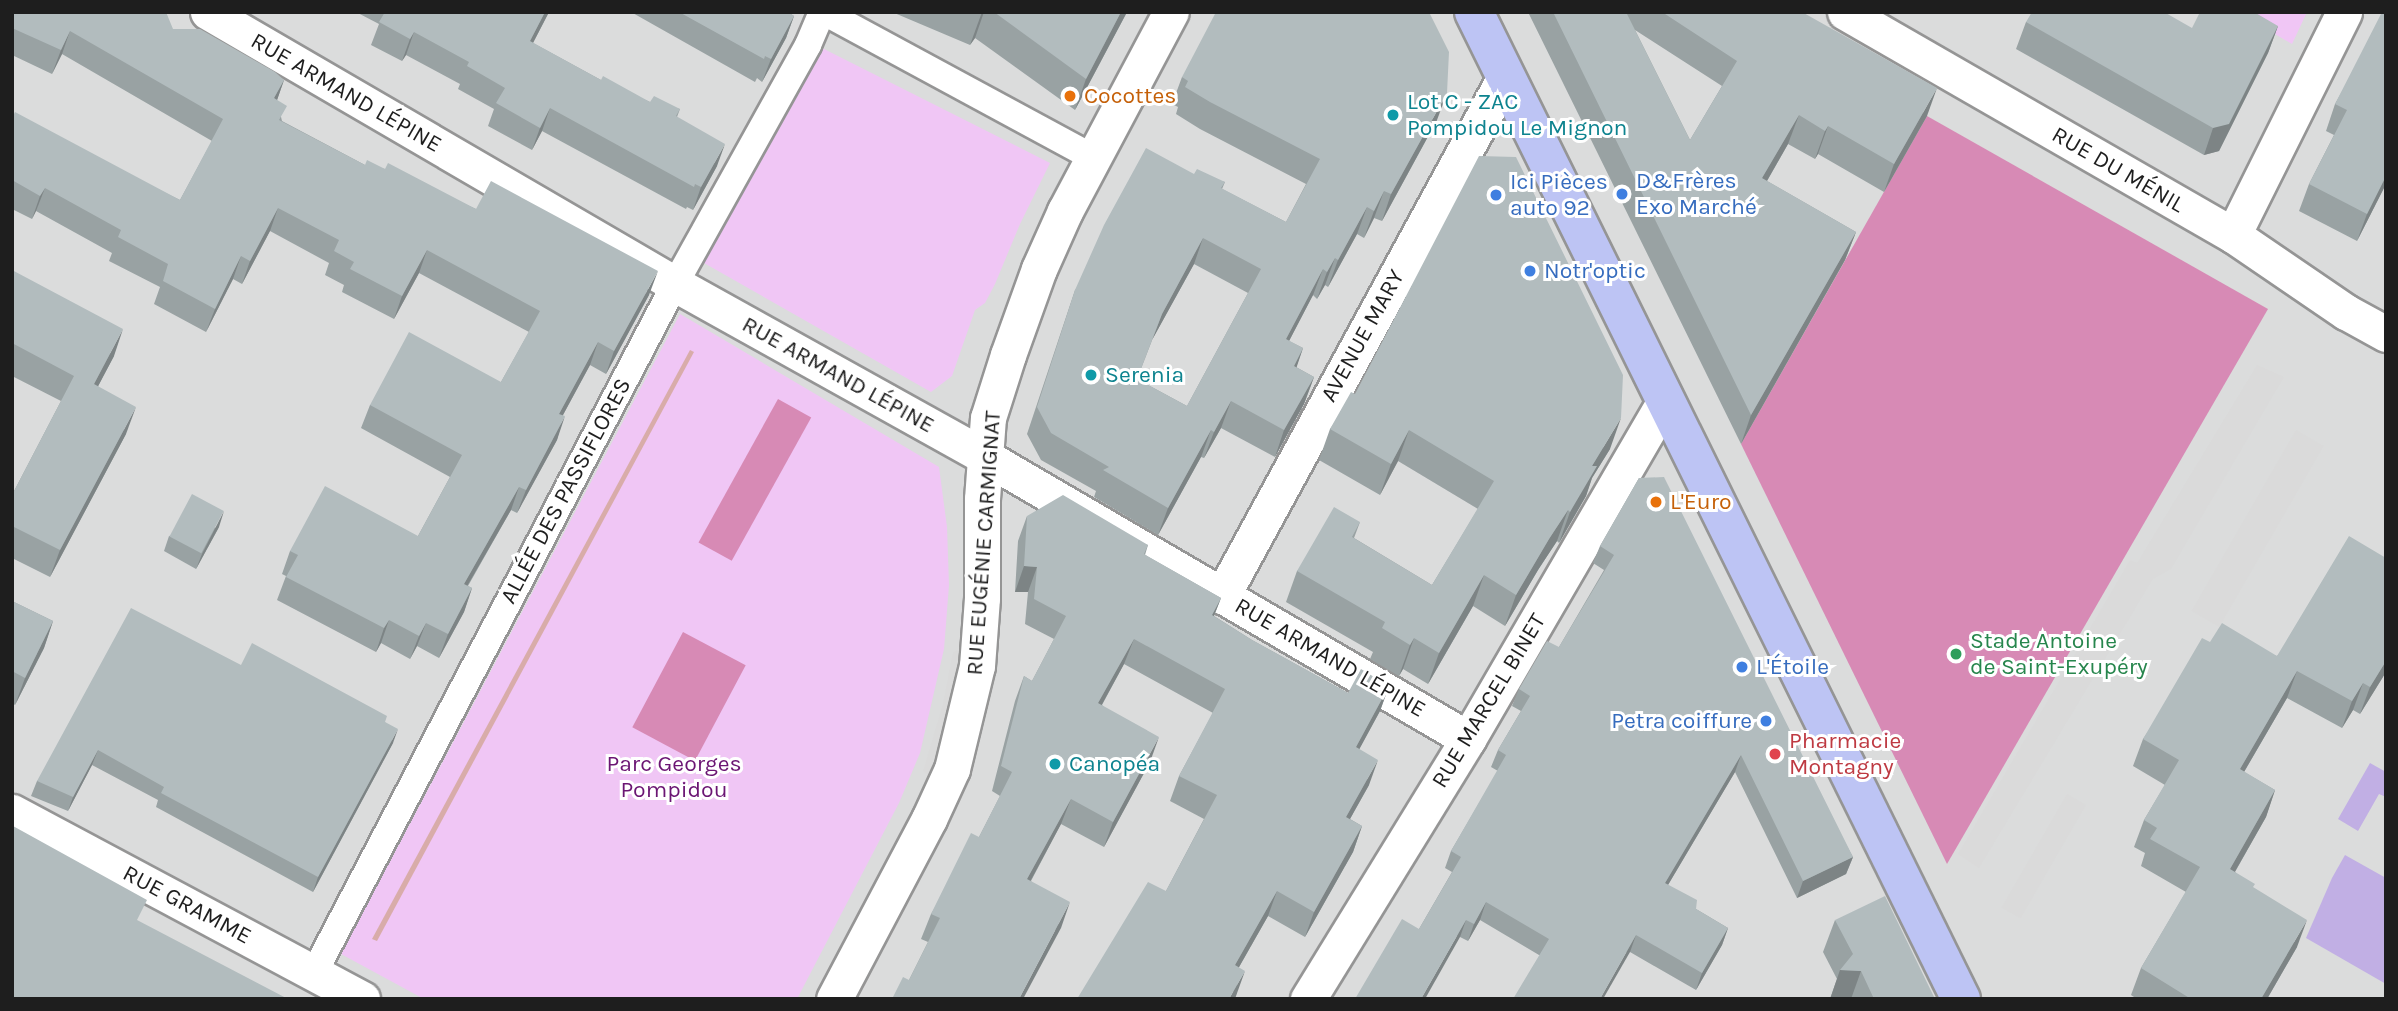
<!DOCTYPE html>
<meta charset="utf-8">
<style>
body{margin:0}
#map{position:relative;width:2398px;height:1011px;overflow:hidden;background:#e5eaee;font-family:Karla,sans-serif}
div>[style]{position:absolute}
.residential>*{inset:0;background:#dbdcdc;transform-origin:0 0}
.grass>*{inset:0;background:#c1afe4}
.park>*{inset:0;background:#f0c6f5}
.pitch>*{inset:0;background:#d78ab5;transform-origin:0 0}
.parking>*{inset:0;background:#dadada;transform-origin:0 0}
.water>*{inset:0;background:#d8aca9}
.roads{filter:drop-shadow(2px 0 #959595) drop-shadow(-2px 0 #959595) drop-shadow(0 2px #959595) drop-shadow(0 -2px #959595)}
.pedestrian>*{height:26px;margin:-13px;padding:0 13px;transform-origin:13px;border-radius:13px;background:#fff}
.minor>*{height:35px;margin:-17.5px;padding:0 17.5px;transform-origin:17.5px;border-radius:17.5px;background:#fff}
.secondary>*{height:38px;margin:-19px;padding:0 19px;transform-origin:19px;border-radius:19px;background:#bdc4f4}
.wall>*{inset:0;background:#99a2a3}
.shaded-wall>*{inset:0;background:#7d8485}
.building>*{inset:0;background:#b2bcbe;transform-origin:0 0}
.dots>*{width:19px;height:19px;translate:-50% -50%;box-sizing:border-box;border:4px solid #fff;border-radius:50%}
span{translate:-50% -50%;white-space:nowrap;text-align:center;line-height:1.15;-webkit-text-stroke:6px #fff;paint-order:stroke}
.street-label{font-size:23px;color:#1e1e1e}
.food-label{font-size:23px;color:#c56008}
.left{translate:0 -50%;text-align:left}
.culture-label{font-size:23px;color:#0d838f}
.shop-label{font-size:23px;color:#366cbe}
.right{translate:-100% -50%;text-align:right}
.leisure-label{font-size:23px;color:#27864d}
.health-label{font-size:23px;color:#be3a42}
.park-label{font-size:23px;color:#6b1573}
.frame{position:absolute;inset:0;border:14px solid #1e1e1e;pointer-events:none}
</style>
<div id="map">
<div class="residential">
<i style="left:12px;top:12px;width:2374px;height:987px"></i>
</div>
<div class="grass">
<i style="clip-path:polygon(2370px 763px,2386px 772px,2386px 797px,2379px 794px,2358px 831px,2338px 819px)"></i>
<i style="clip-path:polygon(2345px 855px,2386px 878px,2386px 984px,2306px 938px,2332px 878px)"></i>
</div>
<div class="park">
<i style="clip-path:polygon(2238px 12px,2307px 12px,2292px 44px)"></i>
<i style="clip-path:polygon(820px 47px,1050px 163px,1020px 224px,995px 284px,985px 303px,975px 310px,952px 376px,931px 392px,704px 263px)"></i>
<i style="clip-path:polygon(680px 314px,939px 467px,947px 527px,949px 585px,944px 649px,920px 753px,899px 803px,797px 999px,424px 999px,341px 954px)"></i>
</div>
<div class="pitch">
<i style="clip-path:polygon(1927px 116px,2268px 309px,1947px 864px,1741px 444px)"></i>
<i style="left:778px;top:399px;width:38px;height:164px;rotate:29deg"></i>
<i style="left:683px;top:632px;width:71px;height:108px;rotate:28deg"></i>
</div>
<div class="parking">
<i style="clip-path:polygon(2257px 365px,2284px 377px,2171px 569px,2153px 579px,1979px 868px,1958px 854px,2130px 560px,2137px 563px)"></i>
<i style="left:2296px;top:430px;width:32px;height:209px;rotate:30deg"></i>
<i style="clip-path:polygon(966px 647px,932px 779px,923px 771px,943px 704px,953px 652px)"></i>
<i style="left:2067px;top:794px;width:22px;height:131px;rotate:30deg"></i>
</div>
<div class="water">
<i style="clip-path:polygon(690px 350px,694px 352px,377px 941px,372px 939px)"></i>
</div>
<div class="roads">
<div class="pedestrian">
<i style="left:824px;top:12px;width:307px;rotate:28.4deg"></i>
<i style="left:314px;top:973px;width:778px;rotate:-62.35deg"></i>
<i style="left:675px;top:284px;width:274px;rotate:-60.9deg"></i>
<i style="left:808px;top:45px;width:36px;rotate:-67deg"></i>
</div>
<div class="minor">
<i style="left:208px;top:12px;width:540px;rotate:30.22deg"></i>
<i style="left:675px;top:284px;width:357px;rotate:29.1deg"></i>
<i style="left:987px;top:458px;width:557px;rotate:30.29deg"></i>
<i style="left:1845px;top:12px;width:448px;rotate:29.9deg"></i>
<i style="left:2233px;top:235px;width:137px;rotate:34.3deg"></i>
<i style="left:2346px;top:312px;width:46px;rotate:28.8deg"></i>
<i style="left:2233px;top:235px;width:249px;rotate:-63.5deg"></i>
<i style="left:1222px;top:596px;width:591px;rotate:-61.4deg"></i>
<i style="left:12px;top:812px;width:397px;rotate:28.1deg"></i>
<i style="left:834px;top:999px;width:204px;rotate:-62.2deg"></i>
<i style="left:929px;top:819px;width:55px;rotate:-65.3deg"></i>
<i style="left:952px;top:769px;width:106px;rotate:-76.4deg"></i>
<i style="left:977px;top:666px;width:68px;rotate:-85.8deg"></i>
<i style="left:982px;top:598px;width:99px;rotate:-90deg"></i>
<i style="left:982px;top:499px;width:81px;rotate:-85.8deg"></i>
<i style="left:988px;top:418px;width:66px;rotate:-72.4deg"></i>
<i style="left:1008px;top:355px;width:91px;rotate:-70.2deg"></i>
<i style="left:1039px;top:269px;width:64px;rotate:-65.9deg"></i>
<i style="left:1065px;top:211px;width:225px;rotate:-62deg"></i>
<i style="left:1308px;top:999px;width:305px;rotate:-58.4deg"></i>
<i style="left:1468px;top:739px;width:392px;rotate:-59.8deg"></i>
</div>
<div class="secondary">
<i style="left:1474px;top:12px;width:1101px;rotate:63.74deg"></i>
</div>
</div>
<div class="wall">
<i style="clip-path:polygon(12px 12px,173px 29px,284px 80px,277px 100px,282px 121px,365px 165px,385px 169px,476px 209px,649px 295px,606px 374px,590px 365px,563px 415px,557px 440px,517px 513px,511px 510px,468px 586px,472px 588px,464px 612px,439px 658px,417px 646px,410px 659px,381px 643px,376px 652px,277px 600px,286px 576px,282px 574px,290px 551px,418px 536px,450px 477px,361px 428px,370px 405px,501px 382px,529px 332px,419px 273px,394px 319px,342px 292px,344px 285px,325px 275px,329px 263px,270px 231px,242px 284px,233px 279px,206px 332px,154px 304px,160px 287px,109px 261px,112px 253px,36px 211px,32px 219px,12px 209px,12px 118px,180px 200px,212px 141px,62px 54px,52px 74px,12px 55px)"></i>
<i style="clip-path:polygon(356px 12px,549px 12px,533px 43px,601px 80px,650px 102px,680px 109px,677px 117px,717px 166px,693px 210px,687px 207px,686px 209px,542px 131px,532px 150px,488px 126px,494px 109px,458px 89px,460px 84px,406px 55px,402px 61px,371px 45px,379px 24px)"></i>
<i style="clip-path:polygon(631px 12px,788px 12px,794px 16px,786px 38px,762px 82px,757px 78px,755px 82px)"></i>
<i style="clip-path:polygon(892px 12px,1127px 12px,1075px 110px,975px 38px,970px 45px)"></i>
<i style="clip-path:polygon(evenodd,1528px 12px,1802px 12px,1927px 116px,1884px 192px,1818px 154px,1815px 159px,1788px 144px,1767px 181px,1856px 232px,1845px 260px,1741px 444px,1528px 12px,1635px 30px,1722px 86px,1690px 140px,1635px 30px)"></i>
<i style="clip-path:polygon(2386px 13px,2386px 184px,2357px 241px,2299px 211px,2309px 184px,2334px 135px,2326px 131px,2335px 104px)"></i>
<i style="clip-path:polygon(2026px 22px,2192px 28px,2278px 26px,2268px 53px,2219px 151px,2204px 155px,2016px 49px)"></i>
<i style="clip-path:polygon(evenodd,1182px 77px,1437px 120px,1382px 221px,1374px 218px,1364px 238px,1357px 234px,1328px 287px,1325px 285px,1317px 299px,1313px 295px,1289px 341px,1303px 348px,1296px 367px,1314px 377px,1304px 404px,1275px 457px,1221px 428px,1204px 458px,1201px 457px,1158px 535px,1094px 497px,1096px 491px,1041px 460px,1027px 434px,1075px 290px,1194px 174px,1225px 182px,1222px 189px,1286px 222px,1306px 184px,1200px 129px,1176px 114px,1178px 107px,1172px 104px,1182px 77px,1194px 264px,1248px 293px,1187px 406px,1137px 379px,1152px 340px,1194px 264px)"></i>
<i style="clip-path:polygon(12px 270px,114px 356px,98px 386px,126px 434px,50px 577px,12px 558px,12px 495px,61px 401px,12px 376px)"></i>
<i style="clip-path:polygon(1355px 394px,1610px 449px,1592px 478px,1586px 496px,1559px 543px,1557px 541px,1538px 570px,1505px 626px,1473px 606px,1428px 684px,1403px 669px,1399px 676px,1370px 659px,1373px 652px,1286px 602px,1297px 571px,1360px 522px,1354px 538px,1432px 585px,1478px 509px,1398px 461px,1380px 495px,1319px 460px,1330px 429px)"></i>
<i style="clip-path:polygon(1639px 478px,1853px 857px,1846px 874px,1797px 898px,1735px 772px,1668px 885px,1696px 909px,1728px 928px,1722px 945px,1696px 990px,1630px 952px,1539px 955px,1480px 920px,1468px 941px,1460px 937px,1419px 929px,1452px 872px,1445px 868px,1451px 851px,1498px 771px,1491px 767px,1498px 750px,1521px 711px,1512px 706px,1519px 689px,1559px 647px,1604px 570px,1593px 563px,1600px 546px)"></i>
<i style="clip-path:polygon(1027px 516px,1148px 545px,1145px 555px,1221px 598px,1214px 616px,1252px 640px,1348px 693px,1389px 686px,1380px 711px,1359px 749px,1369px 785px,1350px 819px,1362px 826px,1353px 852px,1305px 937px,1268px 916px,1239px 967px,1236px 996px,1166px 891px,1204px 819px,1170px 801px,1179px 776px,1213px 713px,1124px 664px,1102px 705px,1150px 762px,1104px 847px,1061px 824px,1031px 881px,1061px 928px,909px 980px,928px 942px,921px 939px,931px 914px,979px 837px,1000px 796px,992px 791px,1015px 701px,1024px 676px,1032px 681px,1054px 639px,1025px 624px,1028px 592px,1015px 592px,1018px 541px)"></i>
<i style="clip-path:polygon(219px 527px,196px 569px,164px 551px,169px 536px)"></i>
<i style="clip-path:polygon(2386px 558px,2386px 672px,2360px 714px,2353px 710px,2342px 728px,2287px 698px,2244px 772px,2275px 790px,2266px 817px,2235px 872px,2253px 888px,2297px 947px,2267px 999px,2137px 999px,2131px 995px,2141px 968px,2186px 892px,2141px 866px,2145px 853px,2134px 847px,2144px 820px,2165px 785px,2133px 766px,2143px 739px,2210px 642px,2277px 656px)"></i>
<i style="clip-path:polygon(12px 601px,53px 621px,44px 648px,15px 705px,12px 703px)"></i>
<i style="clip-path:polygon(241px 665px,385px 722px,393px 743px,313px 892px,156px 807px,158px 800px,92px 765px,68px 811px,31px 796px,37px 781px)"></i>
<i style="clip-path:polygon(1835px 920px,1935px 999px,1830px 999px,1837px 979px,1823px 952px)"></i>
</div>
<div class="shaded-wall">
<i style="clip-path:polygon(545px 12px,549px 12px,522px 64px,530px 41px)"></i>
<i style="clip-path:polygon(982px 12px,984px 12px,975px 38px,970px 45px)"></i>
<i style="clip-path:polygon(1121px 12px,1127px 12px,1075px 110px,1086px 79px)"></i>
<i style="clip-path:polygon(794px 16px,786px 38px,762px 82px,771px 59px)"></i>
<i style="clip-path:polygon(2278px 26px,2268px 53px,2219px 151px,2204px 155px,2213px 128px)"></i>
<i style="clip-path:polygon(70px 31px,62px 54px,52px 74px,61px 50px)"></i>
<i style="clip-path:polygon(414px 32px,406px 55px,402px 61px,410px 39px)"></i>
<i style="clip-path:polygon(284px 80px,276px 103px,274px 98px)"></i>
<i style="clip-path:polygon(1937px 88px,1927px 116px,1884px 192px,1894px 164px)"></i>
<i style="clip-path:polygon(1447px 93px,1437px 120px,1382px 221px,1391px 194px)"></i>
<i style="clip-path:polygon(550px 108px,542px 131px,532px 150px,540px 128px)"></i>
<i style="clip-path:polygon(1799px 115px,1788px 144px,1752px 207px,1762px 178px)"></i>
<i style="clip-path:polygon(1828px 126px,1818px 154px,1815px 159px,1825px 131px)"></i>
<i style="clip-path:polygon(725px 144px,717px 166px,693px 210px,701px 187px)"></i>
<i style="clip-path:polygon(2386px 176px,2386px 184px,2357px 241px,2367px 214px)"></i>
<i style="clip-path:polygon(45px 188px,36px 211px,32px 219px,40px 196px)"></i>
<i style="clip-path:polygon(1384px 191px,1374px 218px,1364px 238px,1374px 211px)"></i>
<i style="clip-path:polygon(1367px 207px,1357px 234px,1328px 287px,1338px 260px)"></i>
<i style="clip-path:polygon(278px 208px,270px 231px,242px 284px,250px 261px)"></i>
<i style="clip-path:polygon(1856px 232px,1845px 260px,1741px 444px,1751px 415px)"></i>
<i style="clip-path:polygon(1203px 238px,1194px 264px,1152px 340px,1127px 406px,1162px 314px)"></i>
<i style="clip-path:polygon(427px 250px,419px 273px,394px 319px,402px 296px)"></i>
<i style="clip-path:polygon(241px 256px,233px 279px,206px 332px,215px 309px)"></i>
<i style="clip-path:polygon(1335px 258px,1325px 285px,1317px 299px,1327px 272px)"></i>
<i style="clip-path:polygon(1323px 269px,1313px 295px,1276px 366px,1286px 339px)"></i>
<i style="clip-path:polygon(658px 271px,649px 295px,606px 374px,614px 351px)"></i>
<i style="clip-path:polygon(123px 329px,114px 356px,85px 411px,94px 384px)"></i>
<i style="clip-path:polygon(598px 342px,590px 365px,551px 437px,559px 414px)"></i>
<i style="clip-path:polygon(1303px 348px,1294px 375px,1294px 366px)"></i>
<i style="clip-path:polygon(1314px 377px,1304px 404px,1275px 457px,1284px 430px)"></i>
<i style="clip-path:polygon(1231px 401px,1221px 428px,1204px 458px,1214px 432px)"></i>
<i style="clip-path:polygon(136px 407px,126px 434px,50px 577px,60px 550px)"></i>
<i style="clip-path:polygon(565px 416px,557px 440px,517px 513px,526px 490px)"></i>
<i style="clip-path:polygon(1621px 418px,1610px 449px,1592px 478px,1586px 496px,1559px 543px,1570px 512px,1592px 466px)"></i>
<i style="clip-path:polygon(1211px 430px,1201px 457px,1158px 535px,1168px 508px)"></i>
<i style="clip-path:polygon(1409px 430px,1398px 461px,1380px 495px,1391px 464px)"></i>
<i style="clip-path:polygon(519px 487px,511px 510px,455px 607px,464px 584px)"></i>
<i style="clip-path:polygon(1568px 510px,1557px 541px,1538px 570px,1505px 626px,1516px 595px,1549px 539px)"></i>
<i style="clip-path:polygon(224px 511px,219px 527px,196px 569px,202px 554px)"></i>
<i style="clip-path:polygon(1024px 566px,1037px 567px,1028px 592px,1015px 592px)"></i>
<i style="clip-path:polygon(1484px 575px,1473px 606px,1428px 684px,1439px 653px)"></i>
<i style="clip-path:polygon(472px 588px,464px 612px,439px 658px,448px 634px)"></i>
<i style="clip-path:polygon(1221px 598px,1211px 623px,1212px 615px)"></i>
<i style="clip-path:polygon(389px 620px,381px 643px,376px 652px,384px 628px)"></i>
<i style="clip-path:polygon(53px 621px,44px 648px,15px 705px,25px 678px)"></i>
<i style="clip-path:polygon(426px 623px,417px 646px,410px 659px,419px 636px)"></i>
<i style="clip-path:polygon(1414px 638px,1403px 669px,1399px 676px,1410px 645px)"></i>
<i style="clip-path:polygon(1134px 639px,1124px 664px,1089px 728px,1098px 703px)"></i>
<i style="clip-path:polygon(2386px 661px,2386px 672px,2360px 714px,2370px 687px)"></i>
<i style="clip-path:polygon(2297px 671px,2287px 698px,2230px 796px,2240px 769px)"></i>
<i style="clip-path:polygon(2363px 683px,2353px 710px,2342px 728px,2352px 701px)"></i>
<i style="clip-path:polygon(1389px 686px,1380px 711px,1347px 772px,1356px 747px)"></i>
<i style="clip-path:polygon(398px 729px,393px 743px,313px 892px,318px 877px)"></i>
<i style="clip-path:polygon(1159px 737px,1150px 762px,1104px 847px,1113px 822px)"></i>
<i style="clip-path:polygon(98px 750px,92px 765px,68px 811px,73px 797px)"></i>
<i style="clip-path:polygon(1741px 755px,1735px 772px,1659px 900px,1665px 883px)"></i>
<i style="clip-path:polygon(1378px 760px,1369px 785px,1337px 842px,1346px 817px)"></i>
<i style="clip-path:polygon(2275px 790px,2266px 817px,2221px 896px,2230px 869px)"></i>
<i style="clip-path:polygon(1071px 799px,1061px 824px,1018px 904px,1027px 879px)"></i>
<i style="clip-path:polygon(1362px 826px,1353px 852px,1305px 937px,1314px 912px)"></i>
<i style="clip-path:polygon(1853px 857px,1846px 874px,1797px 898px,1803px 881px)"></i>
<i style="clip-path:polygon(1277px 891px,1268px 916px,1226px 990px,1235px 965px)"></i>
<i style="clip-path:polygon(1070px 902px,1061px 928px,1023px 999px,1019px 999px)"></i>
<i style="clip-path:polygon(1486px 902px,1480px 920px,1468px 941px,1474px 924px)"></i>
<i style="clip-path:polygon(1466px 920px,1460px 937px,1425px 999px,1421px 999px)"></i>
<i style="clip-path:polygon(2307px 920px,2297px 947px,2267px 999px,2261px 999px)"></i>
<i style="clip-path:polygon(1728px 928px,1722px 945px,1696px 990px,1702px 973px)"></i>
<i style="clip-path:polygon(1636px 935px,1630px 952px,1603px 999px,1600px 999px)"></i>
<i style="clip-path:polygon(1840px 970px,1861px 971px,1851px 999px,1830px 999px)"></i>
<i style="clip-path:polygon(1245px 971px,1236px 996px,1235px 999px,1229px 999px)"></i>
</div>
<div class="building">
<i style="clip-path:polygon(12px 12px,166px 12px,173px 29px,200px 29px,275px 72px,284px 80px,274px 98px,287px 106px,279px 120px,365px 165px,367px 160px,385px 169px,388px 163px,476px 209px,491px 181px,658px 271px,614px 351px,598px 342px,559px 414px,565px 416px,526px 490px,519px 487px,464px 584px,472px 588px,448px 634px,426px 623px,419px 636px,389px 620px,384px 628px,286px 577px,298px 555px,290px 551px,325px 486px,418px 536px,462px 455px,370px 405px,409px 332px,501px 382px,540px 311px,427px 250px,402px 296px,350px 269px,354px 262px,334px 251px,339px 240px,278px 208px,250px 261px,241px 256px,215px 309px,163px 281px,168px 264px,118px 237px,121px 230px,45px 188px,40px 196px,12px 180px,12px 118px,15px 112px,180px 200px,223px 119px,70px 31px,61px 50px,12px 28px)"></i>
<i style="clip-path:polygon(385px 12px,545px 12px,530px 41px,601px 80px,603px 76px,650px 102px,654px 96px,680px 109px,676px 116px,725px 144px,701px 187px,695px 184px,694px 187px,550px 108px,540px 128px,496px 103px,505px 88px,467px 66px,469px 62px,414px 32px,410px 39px,379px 22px)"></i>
<i style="clip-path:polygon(679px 12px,788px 12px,794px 16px,771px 59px,765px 56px,764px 59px)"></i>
<i style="clip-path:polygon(994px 12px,1121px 12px,1086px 79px)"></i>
<i style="clip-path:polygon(evenodd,1216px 12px,1429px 12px,1449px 52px,1447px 93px,1391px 194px,1384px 191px,1374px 211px,1367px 207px,1338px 260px,1335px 258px,1327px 272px,1323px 269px,1286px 339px,1303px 348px,1294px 366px,1314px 377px,1284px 430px,1231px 401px,1214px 432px,1211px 430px,1168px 508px,1103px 470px,1109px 467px,1051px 433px,1037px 407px,1075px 290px,1104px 225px,1146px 148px,1194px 174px,1197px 169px,1225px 182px,1221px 188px,1286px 222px,1320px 159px,1210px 102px,1185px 87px,1188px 81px,1182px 77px,1216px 12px,1203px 238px,1261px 269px,1187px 406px,1137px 379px,1162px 314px,1203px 238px)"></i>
<i style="clip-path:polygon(1553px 12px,1626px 12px,1690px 140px,1737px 61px,1662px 12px,1802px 12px,1937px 88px,1894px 164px,1828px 126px,1825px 131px,1799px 115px,1762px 178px,1856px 232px,1751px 415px)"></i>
<i style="clip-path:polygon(2032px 12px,2164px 12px,2192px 28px,2200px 12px,2254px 12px,2278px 26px,2229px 124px,2213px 128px,2026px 22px)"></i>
<i style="clip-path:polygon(2382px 12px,2386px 13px,2386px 176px,2367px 214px,2309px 184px,2347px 110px,2335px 104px)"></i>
<i style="clip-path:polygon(1479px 156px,1516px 157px,1623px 375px,1621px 418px,1592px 466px,1597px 466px,1570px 512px,1568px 510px,1549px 539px,1516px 595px,1484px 575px,1439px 653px,1414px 638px,1410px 645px,1382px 628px,1385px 622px,1297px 571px,1334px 507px,1360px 522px,1352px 537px,1432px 585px,1494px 481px,1409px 430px,1391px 464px,1330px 429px,1351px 392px,1355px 394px)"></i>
<i style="clip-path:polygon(12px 270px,123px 329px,94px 384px,136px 407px,60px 550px,12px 526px,12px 495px,74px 376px,12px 343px)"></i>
<i style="clip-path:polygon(1664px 477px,1853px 857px,1803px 881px,1741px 755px,1665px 883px,1697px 900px,1696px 909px,1728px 928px,1702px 973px,1636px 935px,1600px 999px,1513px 999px,1549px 939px,1486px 902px,1474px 924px,1466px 920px,1421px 999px,1355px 999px,1402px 919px,1419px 929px,1461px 857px,1451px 851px,1506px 755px,1498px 750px,1530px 696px,1519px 689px,1547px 641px,1559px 647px,1614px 555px,1600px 546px,1639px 478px)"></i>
<i style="left:192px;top:494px;width:36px;height:48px;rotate:28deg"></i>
<i style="clip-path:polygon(1063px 495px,1148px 545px,1144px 554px,1221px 598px,1212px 615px,1252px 640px,1348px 693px,1361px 669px,1389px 686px,1356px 747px,1378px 760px,1346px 817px,1362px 826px,1314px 912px,1277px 891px,1235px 965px,1245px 971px,1229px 999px,1077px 999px,1148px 882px,1166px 891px,1217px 795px,1179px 776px,1225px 689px,1134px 639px,1098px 703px,1159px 737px,1113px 822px,1071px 799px,1027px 879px,1070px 902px,1019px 999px,892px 999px,903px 977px,909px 980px,940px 918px,931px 914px,971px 833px,979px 837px,1012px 772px,1001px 766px,1024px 676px,1032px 681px,1066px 616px,1034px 599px,1037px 567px,1024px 566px,1027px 516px)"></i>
<i style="clip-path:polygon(2349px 536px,2386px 558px,2386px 661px,2370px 687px,2363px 683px,2352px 701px,2297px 671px,2240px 769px,2275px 790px,2230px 869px,2255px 884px,2253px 887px,2307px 920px,2261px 999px,2191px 999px,2141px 968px,2200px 867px,2150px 839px,2157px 828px,2144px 820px,2179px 760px,2143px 739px,2202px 638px,2210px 642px,2222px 623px,2277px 656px)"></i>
<i style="clip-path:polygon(12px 601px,53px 621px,25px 678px,12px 671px)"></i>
<i style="clip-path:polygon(131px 608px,241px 665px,252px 643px,387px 716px,385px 722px,398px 729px,318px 877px,161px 793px,164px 787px,98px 750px,73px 797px,37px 781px)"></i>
<i style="clip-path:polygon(13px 826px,147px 900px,137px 920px,288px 999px,12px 999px)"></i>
<i style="clip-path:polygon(1885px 896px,1935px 999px,1874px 999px,1861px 971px,1840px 970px,1853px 954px,1835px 920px)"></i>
</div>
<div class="dots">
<i style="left:1070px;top:96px;background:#e8710a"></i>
<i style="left:1393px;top:115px;background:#0f9aa8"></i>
<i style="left:1622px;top:194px;background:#3f7fe0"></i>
<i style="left:1496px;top:195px;background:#3f7fe0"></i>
<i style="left:1530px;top:271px;background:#3f7fe0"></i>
<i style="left:1091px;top:375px;background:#0f9aa8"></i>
<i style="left:1656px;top:502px;background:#e8710a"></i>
<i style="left:1956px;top:654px;background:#2e9e5b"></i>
<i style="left:1742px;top:667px;background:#3f7fe0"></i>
<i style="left:1766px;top:721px;background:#3f7fe0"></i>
<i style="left:1775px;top:754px;background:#e0444e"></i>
<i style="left:1055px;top:764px;background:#0f9aa8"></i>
</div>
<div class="street-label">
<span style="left:346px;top:93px;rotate:30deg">RUE ARMAND LÉPINE</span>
<span style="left:2118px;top:170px;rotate:30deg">RUE DU MÉNIL</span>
<span style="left:1363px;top:336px;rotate:-61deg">AVENUE MARY</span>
<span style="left:838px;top:375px;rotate:29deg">RUE ARMAND LÉPINE</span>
<span style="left:566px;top:491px;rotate:-62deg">ALLÉE DES PASSIFLORES</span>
<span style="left:984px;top:543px;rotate:-86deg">RUE EUGÉNIE CARMIGNAT</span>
<span style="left:1330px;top:658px;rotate:30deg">RUE ARMAND LÉPINE</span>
<span style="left:1489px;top:701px;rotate:-59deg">RUE MARCEL BINET</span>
<span style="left:187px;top:905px;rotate:28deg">RUE GRAMME</span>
</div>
<div class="food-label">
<span class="left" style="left:1084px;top:96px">Cocottes</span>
<span class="left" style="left:1670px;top:502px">L'Euro</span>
</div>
<div class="culture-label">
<span class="left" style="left:1407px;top:115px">Lot C - ZAC<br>Pompidou Le Mignon</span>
<span class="left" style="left:1105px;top:375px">Serenia</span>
<span class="left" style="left:1069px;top:764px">Canopéa</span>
</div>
<div class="shop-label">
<span class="left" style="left:1636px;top:194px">D&amp;Frères<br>Exo Marché</span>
<span class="left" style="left:1510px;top:195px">Ici Pièces<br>auto 92</span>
<span class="left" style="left:1544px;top:271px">Notr'optic</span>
<span class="left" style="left:1756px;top:667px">L'Étoile</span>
<span class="right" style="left:1752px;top:721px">Petra coiffure</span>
</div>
<div class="leisure-label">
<span class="left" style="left:1970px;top:654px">Stade Antoine<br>de Saint-Exupéry</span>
</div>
<div class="health-label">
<span class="left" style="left:1789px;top:754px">Pharmacie<br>Montagny</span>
</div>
<div class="park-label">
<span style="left:674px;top:777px">Parc Georges<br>Pompidou</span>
</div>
<div class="frame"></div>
</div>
